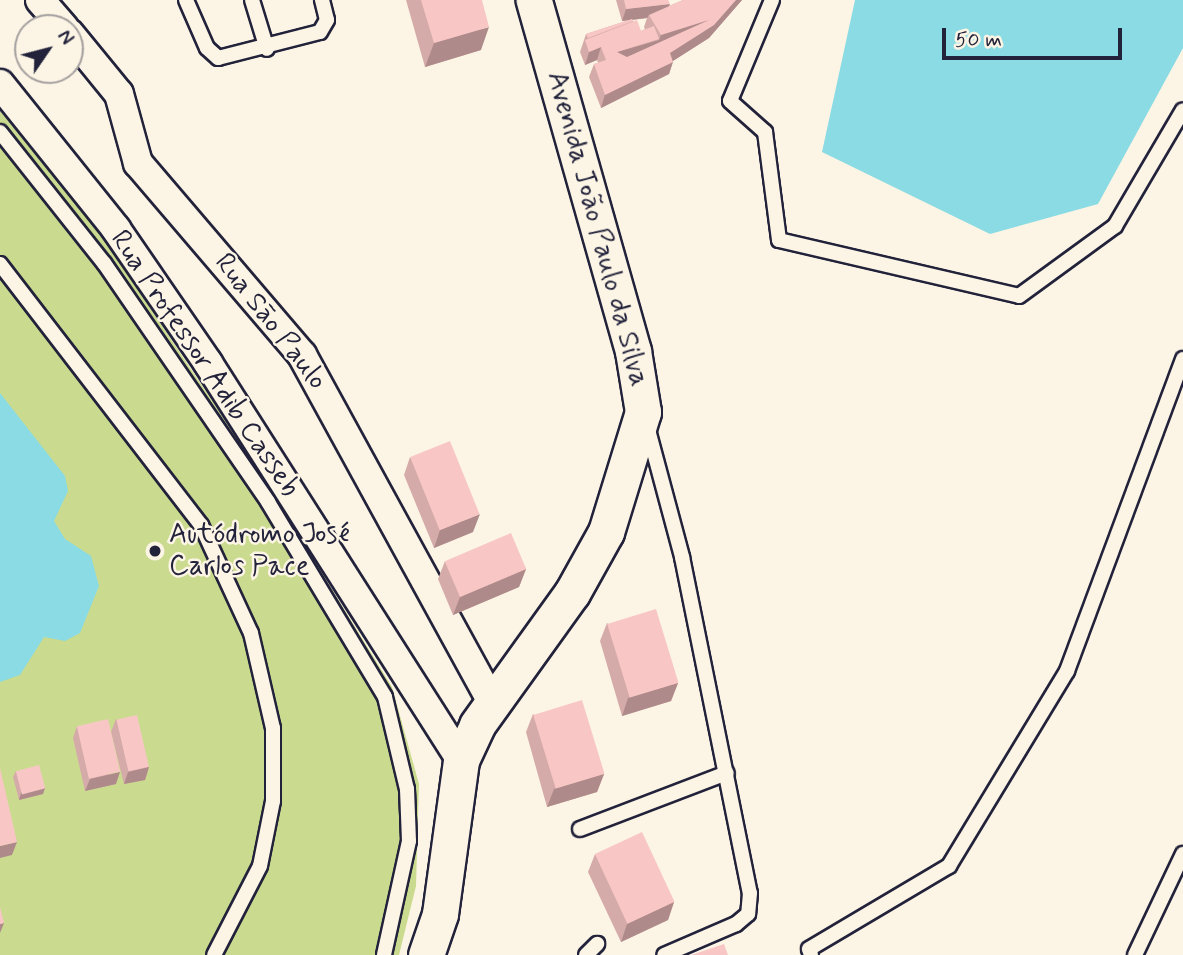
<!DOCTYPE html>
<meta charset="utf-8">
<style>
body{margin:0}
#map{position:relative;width:1183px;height:955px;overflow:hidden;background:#fcf5e5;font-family:Mynerve,sans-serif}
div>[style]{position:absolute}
.green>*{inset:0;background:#cadb8f}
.water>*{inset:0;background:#8adbe4}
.roads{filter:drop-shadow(2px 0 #22223b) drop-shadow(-2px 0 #22223b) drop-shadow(0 2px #22223b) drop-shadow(0 -2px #22223b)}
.service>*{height:14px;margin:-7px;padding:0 7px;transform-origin:7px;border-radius:7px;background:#fcf5e5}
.minor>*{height:28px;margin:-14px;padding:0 14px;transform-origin:14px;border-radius:14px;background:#fcf5e5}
.tertiary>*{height:35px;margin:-17.5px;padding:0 17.5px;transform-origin:17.5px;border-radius:17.5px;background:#fcf5e5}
.wall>*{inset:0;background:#d5aba9}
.shaded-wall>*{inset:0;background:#ae8b8a}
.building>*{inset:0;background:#f8c7c5;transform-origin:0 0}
.dots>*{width:19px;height:19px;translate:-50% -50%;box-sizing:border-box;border:4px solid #fcf5e5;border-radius:50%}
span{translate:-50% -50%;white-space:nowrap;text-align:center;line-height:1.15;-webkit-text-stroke:5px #fcf5e5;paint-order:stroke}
.street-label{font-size:28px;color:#22223b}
.poi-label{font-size:28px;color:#22223b}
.left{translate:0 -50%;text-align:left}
.north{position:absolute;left:14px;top:14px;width:70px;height:70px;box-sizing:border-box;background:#fcf5e5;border:2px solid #a5a1a1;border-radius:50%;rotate:55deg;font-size:19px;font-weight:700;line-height:28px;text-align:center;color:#22223b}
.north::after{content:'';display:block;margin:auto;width:24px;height:32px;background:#22223b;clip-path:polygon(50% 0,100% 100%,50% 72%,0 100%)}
.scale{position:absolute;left:942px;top:28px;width:180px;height:32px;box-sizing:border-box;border:4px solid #22223b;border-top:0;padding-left:9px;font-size:21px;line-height:24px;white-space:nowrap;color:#22223b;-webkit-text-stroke:5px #fcf5e5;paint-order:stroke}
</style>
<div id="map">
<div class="green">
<i style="clip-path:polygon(0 111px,104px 239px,261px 474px,392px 687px,419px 784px,416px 886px,399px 955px,0 955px)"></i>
</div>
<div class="water">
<i style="clip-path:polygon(855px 0,1183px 0,1183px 48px,1098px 204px,990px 234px,822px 152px)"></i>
<i style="clip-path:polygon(0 393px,65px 476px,68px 491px,54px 521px,65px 539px,91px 556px,99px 586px,80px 633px,65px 641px,44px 637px,20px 675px,0 682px)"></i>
</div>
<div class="roads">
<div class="service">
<i style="left:186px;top:0;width:52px;rotate:66.4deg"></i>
<i style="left:207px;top:48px;width:15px;rotate:42deg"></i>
<i style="left:218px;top:58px;width:105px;rotate:-14.3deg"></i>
<i style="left:320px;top:32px;width:14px;rotate:-60deg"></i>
<i style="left:327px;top:20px;width:21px;rotate:-104deg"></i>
<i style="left:252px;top:0;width:51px;rotate:73deg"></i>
<i style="left:772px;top:0;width:109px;rotate:112.6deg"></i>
<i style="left:730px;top:101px;width:47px;rotate:41.5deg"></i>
<i style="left:765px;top:132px;width:109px;rotate:82.6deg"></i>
<i style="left:779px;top:240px;width:246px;rotate:13.1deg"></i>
<i style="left:1019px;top:296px;width:119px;rotate:-36.1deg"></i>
<i style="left:1115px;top:226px;width:134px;rotate:-59.6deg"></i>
<i style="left:0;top:132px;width:167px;rotate:51.6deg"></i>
<i style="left:104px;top:263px;width:290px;rotate:55.5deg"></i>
<i style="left:268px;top:502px;width:227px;rotate:59deg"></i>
<i style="left:385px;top:697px;width:95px;rotate:76.6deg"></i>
<i style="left:407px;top:789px;width:52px;rotate:87.8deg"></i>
<i style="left:409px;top:841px;width:117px;rotate:102.4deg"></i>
<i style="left:0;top:264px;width:329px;rotate:52.4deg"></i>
<i style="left:201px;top:525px;width:119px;rotate:65.2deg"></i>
<i style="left:251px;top:633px;width:98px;rotate:77deg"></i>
<i style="left:273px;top:728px;width:73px;rotate:90deg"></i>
<i style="left:273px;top:801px;width:66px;rotate:101.3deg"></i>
<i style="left:260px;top:866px;width:100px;rotate:117.3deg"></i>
<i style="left:647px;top:426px;width:136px;rotate:75deg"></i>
<i style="left:682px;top:557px;width:343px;rotate:78.6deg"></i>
<i style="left:750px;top:893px;width:21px;rotate:95deg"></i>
<i style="left:748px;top:914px;width:16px;rotate:140deg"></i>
<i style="left:736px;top:924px;width:78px;rotate:156.7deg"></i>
<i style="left:580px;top:829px;width:157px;rotate:-20.9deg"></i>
<i style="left:586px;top:955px;width:16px;rotate:-45deg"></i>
<i style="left:811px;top:955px;width:6px;rotate:-108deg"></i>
<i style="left:809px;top:949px;width:163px;rotate:-30.7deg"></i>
<i style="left:949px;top:866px;width:228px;rotate:-58.8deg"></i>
<i style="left:1067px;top:671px;width:333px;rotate:-69.6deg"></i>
<i style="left:1135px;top:955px;width:112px;rotate:-64.6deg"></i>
</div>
<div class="minor">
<i style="left:40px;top:0;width:37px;rotate:49deg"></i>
<i style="left:70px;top:34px;width:77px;rotate:50.8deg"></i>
<i style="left:119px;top:94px;width:72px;rotate:74.6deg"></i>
<i style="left:138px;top:163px;width:253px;rotate:49.5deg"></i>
<i style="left:302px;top:355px;width:396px;rotate:61.3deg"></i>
<i style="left:0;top:84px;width:186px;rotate:51.3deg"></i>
<i style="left:116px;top:229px;width:163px;rotate:55.5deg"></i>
<i style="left:208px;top:363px;width:471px;rotate:57.5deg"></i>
</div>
<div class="tertiary">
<i style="left:426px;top:955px;width:43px;rotate:-71.1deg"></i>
<i style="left:440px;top:914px;width:155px;rotate:-82.2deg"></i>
<i style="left:461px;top:760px;width:38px;rotate:-65deg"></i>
<i style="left:477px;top:725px;width:163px;rotate:-54.3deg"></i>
<i style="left:572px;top:593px;width:70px;rotate:-60.9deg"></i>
<i style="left:606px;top:532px;width:126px;rotate:-72.9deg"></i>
<i style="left:643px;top:412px;width:62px;rotate:-99.3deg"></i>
<i style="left:633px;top:351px;width:365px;rotate:-105.8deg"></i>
</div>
</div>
<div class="wall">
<i style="clip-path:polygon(406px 0,482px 0,481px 50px,425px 67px)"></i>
<i style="clip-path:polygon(evenodd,616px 0,668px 0,669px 6px,683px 0,742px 0,709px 38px,673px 61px,669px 74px,601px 108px,589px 77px,594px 64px,598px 63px,597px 60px,585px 65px,580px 52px,586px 34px,629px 20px,622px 21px,616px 0,647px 18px,644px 27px,645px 29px,641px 31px,632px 20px,647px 18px)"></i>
<i style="clip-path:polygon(410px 457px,473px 532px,434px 548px,404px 475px)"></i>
<i style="clip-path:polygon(445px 561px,526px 569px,519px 587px,453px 615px,438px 579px)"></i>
<i style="clip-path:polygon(607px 623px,678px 683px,671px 701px,622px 716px,600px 641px)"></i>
<i style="clip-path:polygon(533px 714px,604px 774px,597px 792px,547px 807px,526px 732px)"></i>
<i style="clip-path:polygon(116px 719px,149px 767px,145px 780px,124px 784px,111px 732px)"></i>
<i style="clip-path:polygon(77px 726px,116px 784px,85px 791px,73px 738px)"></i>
<i style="clip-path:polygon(16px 771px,45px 788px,43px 794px,19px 800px,13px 777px)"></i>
<i style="clip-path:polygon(595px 854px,674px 902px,668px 920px,621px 942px,588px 872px)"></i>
</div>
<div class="shaded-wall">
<i style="clip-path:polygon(736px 0,742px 0,709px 38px,665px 66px,673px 62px,669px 74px,601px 108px,617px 52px,659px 40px,661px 35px)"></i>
<i style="clip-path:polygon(670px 4px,665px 17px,649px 15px,647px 18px,622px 21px,626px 9px)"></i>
<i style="clip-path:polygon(489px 27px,481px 50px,425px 67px,434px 43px)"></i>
<i style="clip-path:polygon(601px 47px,597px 60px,585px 65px,589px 52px)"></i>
<i style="clip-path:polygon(480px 514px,473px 532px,434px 548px,440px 530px)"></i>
<i style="clip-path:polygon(526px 569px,519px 587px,453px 615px,460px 597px)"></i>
<i style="clip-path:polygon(678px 683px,671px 701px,622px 716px,628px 698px)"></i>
<i style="clip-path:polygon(149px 767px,145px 780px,124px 784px,128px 772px)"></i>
<i style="clip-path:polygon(120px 772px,116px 784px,85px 791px,90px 779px)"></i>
<i style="clip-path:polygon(604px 774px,597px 792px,547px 807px,554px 789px)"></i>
<i style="clip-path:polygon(45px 788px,43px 794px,19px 800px,21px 793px)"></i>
<i style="clip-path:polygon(17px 842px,12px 855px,0 858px,0 846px)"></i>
<i style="clip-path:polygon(674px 902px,668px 920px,621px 942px,627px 924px)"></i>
<i style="clip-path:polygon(4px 923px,0 933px,0 924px)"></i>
</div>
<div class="building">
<i style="clip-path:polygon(421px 0,482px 0,489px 27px,434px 43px)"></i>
<i style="clip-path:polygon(624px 0,668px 0,670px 4px,626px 9px)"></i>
<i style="clip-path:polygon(683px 0,736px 0,714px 25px,670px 53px,673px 62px,605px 95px,594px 64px,606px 60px,601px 47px,589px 52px,585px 40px,637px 20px,641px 31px,654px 26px,659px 39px,617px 52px,627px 57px,709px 20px,661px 35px,649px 15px)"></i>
<i style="clip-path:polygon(632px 19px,633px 21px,588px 38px,586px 34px)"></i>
<i style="left:450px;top:441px;width:79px;height:43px;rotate:68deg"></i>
<i style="left:511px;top:533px;width:39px;height:72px;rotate:67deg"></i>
<i style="left:656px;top:609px;width:77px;height:51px;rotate:73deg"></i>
<i style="left:582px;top:700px;width:77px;height:51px;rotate:73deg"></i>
<i style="left:137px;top:715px;width:53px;height:21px;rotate:77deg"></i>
<i style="left:108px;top:719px;width:54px;height:32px;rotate:77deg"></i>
<i style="left:39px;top:765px;width:24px;height:24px;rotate:75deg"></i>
<i style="clip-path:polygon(0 768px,17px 842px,0 846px)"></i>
<i style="left:642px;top:832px;width:77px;height:52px;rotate:65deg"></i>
<i style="clip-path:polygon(0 907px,4px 923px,0 924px)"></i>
<i style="clip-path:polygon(724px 944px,728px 955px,691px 955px)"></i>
</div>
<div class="dots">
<i style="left:155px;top:551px;background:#22223b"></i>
</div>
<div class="street-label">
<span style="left:597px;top:229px;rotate:75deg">Avenida João Paulo da Silva</span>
<span style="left:270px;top:322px;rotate:52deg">Rua Sāo Paulo</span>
<span style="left:204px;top:364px;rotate:56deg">Rua Professor Adib Casseb</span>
</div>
<div class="poi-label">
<span class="left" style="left:169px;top:551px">Autódromo José<br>Carlos Pace</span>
</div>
<div class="north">N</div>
<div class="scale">50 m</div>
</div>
